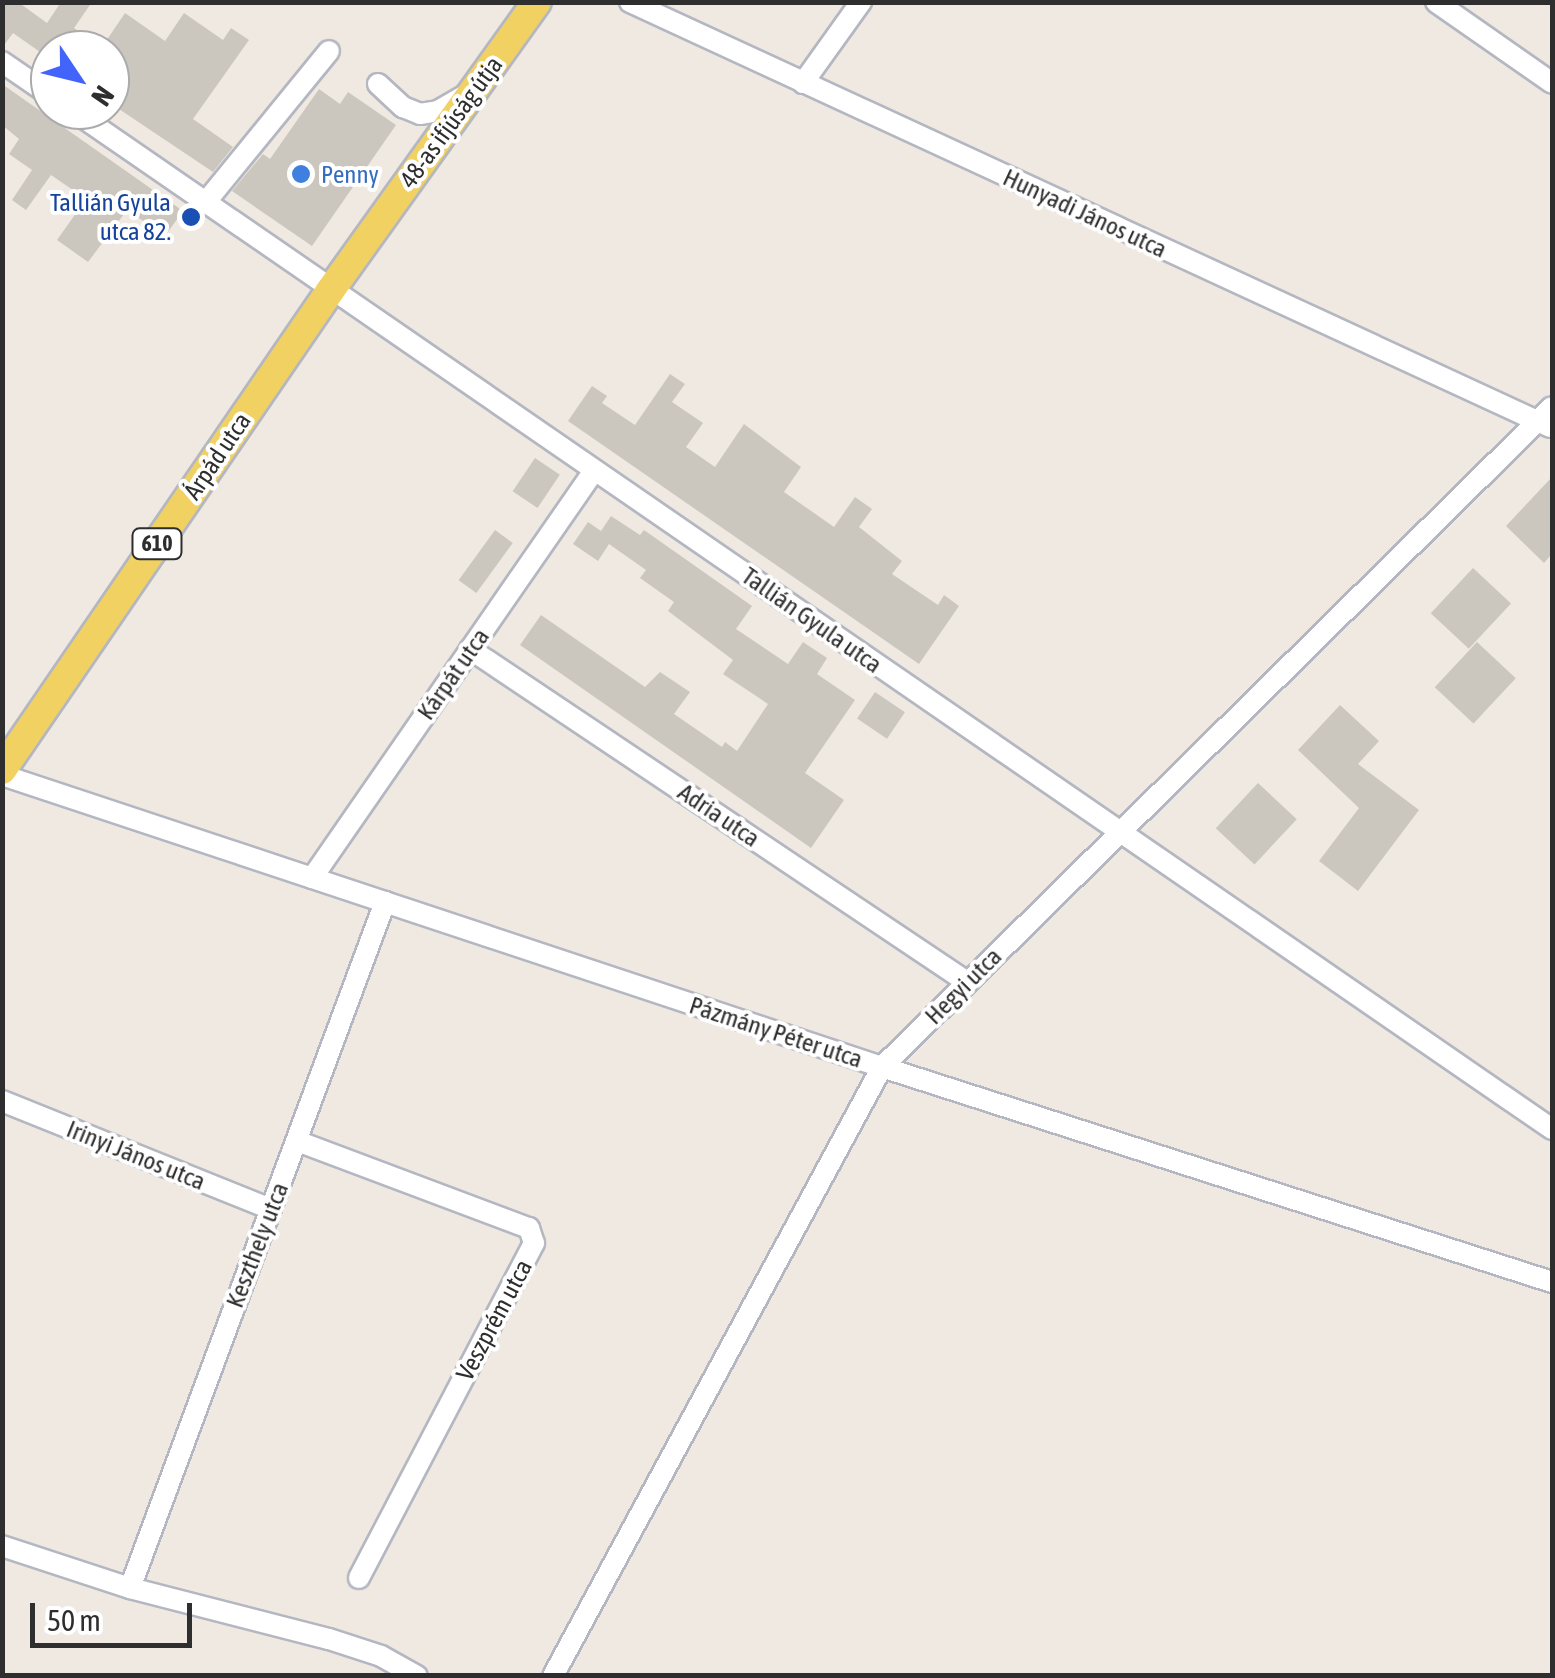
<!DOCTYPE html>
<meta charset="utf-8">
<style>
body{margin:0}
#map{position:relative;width:1555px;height:1678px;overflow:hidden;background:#efe9e1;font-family:"Asap Condensed",sans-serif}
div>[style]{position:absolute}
.building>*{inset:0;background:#cbc7bf;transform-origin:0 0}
.roads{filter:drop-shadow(2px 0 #b4b7c1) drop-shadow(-2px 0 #b4b7c1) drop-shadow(0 2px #b4b7c1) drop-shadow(0 -2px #b4b7c1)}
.minor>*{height:20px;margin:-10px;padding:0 10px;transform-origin:10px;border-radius:10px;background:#fff}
.major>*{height:28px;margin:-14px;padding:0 14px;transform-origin:14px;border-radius:14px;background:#f2d163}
.dots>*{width:28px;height:28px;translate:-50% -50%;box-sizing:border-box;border:5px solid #fff;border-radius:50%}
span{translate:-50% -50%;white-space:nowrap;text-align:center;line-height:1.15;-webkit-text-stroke:8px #fff;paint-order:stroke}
.shield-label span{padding:2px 8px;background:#fff;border:2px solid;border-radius:8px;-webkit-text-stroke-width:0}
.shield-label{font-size:22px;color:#2e2e2e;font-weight:700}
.street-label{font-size:25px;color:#2e2e2e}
.shop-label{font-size:25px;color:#366cbe}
.left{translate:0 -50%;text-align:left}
.transit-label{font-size:25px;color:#164399}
.right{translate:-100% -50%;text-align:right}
.frame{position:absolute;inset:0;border:5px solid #2e2e2e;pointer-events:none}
.north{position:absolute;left:30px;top:30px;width:100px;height:100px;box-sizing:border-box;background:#fff;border:2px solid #ababab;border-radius:50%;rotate:125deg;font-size:28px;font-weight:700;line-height:40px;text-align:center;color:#2e2e2e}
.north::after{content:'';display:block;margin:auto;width:35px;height:45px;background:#4264fb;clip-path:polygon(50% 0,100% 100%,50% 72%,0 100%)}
.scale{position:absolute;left:30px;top:1603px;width:162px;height:45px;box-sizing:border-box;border:5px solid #2e2e2e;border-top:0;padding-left:12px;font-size:30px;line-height:35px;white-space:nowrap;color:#2e2e2e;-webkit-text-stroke:8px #fff;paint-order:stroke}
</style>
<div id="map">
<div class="building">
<i style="clip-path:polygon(2px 2px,18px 2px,47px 23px,61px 2px,92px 2px,74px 28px,102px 47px,125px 13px,165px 41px,184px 13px,223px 40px,231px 28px,249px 40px,193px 119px,233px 147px,213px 172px,110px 103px,110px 50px,50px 50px,50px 59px,13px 33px,2px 48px)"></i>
<i style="clip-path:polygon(2px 84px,183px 211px,165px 236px,127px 210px,88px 262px,57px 240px,86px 199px,51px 175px,26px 210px,12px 200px,32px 170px,9px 154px,19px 139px,2px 125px)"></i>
<i style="clip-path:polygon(319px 89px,340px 104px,348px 92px,396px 125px,312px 246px,232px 191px,263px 154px,270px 159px)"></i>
<i style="clip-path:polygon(670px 374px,685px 384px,672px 402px,703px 423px,686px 447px,715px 467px,744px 424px,801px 467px,784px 492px,834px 527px,855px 497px,872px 509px,859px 527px,902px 561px,892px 574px,938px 605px,944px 595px,959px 606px,919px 664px,568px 421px,592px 386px,607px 396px,602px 403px,635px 425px)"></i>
<i style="left:535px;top:458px;width:30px;height:40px;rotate:34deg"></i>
<i style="clip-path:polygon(1552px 477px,1552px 554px,1544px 563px,1506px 526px)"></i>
<i style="clip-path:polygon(611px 516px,640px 535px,644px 530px,752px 606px,736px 629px,788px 664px,803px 642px,827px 658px,817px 674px,855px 700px,805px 773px,844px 800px,811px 848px,520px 645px,541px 615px,645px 687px,660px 672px,690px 692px,674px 714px,722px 747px,725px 742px,737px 751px,768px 704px,723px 674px,733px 660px,668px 611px,674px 602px,640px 578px,646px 570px,609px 544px,598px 561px,573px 544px,588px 522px,601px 531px)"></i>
<i style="left:495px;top:530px;width:22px;height:62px;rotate:36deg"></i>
<i style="left:1473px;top:568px;width:52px;height:62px;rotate:43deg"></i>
<i style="left:1477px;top:642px;width:53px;height:62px;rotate:43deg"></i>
<i style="left:875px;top:692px;width:36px;height:32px;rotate:34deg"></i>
<i style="clip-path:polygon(1340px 705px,1379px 741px,1358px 764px,1419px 810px,1358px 891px,1319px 861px,1359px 808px,1298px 750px)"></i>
<i style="left:1258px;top:783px;width:53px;height:62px;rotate:43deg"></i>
</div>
<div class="roads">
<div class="minor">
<i style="left:630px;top:2px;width:1013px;rotate:24.79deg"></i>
<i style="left:1436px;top:2px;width:141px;rotate:34.9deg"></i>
<i style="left:2px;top:62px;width:58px;rotate:34.5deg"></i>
<i style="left:803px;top:83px;width:100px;rotate:-54.4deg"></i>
<i style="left:378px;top:84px;width:34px;rotate:43deg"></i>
<i style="left:403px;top:107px;width:18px;rotate:22deg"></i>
<i style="left:420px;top:114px;width:18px;rotate:-9deg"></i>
<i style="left:438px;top:111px;width:34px;rotate:-30deg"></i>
<i style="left:72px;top:110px;width:1797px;rotate:34.55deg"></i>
<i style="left:205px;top:203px;width:196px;rotate:-50.8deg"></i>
<i style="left:470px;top:649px;width:598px;rotate:33.82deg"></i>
<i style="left:2px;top:775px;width:927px;rotate:18.36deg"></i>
<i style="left:882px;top:1067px;width:704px;rotate:17.79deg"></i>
<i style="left:312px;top:878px;width:496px;rotate:-55.3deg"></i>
<i style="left:2px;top:1101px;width:289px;rotate:21.9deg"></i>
<i style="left:297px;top:1141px;width:248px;rotate:20.6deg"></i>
<i style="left:529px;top:1228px;width:16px;rotate:72deg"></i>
<i style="left:534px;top:1243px;width:378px;rotate:117.6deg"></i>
<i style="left:2px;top:1546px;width:135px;rotate:18.2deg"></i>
<i style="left:130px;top:1588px;width:205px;rotate:14.4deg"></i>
<i style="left:329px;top:1639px;width:55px;rotate:18.1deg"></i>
<i style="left:381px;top:1656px;width:41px;rotate:29.1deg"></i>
<i style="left:130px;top:1588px;width:732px;rotate:-69.61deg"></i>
<i style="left:553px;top:1676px;width:692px;rotate:-61.62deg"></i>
<i style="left:882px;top:1067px;width:940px;rotate:-44.57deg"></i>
</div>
<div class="major">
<i style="left:2px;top:770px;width:581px;rotate:-55.6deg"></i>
<i style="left:330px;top:291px;width:355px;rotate:-54.4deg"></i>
</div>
</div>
<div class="dots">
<i style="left:301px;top:174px;background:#3f7fe0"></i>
<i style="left:191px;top:217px;background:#1a4fb4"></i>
</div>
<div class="shield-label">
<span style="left:157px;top:544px">610</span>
</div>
<div class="street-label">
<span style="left:451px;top:122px;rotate:-54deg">48-as ifjúság útja</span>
<span style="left:1085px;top:213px;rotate:25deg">Hunyadi János utca</span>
<span style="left:217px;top:456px;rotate:-56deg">Árpád utca</span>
<span style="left:812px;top:620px;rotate:35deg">Tallián Gyula utca</span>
<span style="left:453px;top:674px;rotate:-55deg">Kárpát utca</span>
<span style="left:719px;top:815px;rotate:34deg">Adria utca</span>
<span style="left:963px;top:986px;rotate:-45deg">Hegyi utca</span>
<span style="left:776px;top:1032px;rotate:18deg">Pázmány Péter utca</span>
<span style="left:136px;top:1155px;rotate:22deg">Irinyi János utca</span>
<span style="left:257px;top:1245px;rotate:-69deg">Keszthely utca</span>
<span style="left:494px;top:1320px;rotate:-62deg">Veszprém utca</span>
</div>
<div class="shop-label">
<span class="left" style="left:321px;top:174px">Penny</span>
</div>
<div class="transit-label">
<span class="right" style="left:171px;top:217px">Tallián Gyula<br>utca 82.</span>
</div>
<div class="frame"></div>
<div class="north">N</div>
<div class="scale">50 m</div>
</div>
